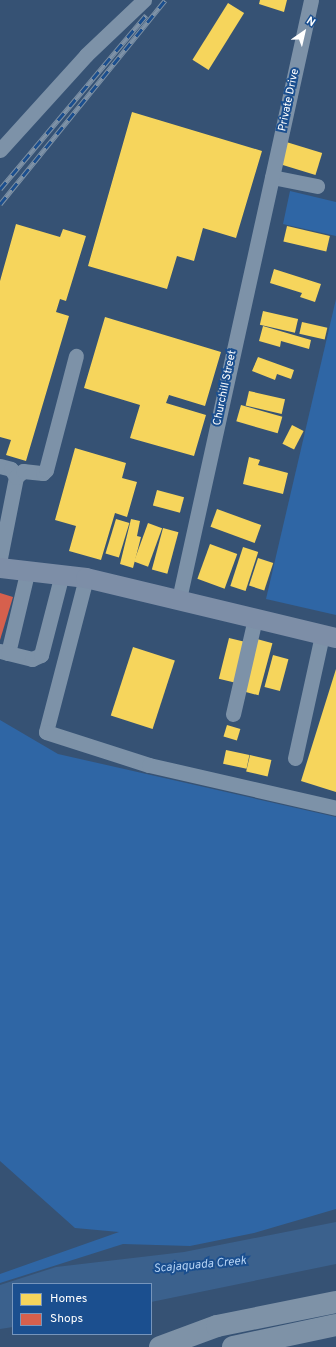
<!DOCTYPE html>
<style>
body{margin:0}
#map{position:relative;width:336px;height:1347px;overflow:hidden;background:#365274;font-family:Overpass,sans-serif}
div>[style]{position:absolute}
.green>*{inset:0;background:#2f66a5}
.water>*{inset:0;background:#3b618d}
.homes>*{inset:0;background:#f6d55c;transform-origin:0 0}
.shops>*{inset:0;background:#d6604d}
.minor>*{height:15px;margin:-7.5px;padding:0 7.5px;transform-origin:7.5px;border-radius:7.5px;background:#7d92a8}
.major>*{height:20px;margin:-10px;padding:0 10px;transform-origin:10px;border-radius:10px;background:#7d8ea7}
.highway>*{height:22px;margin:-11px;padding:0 11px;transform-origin:11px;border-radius:11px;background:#7e92a7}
.rail>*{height:4.5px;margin-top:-2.25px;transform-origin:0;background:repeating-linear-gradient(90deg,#1b4f8f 0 9px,#7e92a7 0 18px);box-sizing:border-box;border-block:1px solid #7e92a7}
span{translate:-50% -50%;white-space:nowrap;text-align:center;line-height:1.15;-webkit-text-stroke:4px #1b4f8f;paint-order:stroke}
.street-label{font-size:11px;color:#fff}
.water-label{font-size:12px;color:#b5d3f5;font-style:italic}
.legend{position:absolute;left:12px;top:1283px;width:140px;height:52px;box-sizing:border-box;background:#1b4f8f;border:1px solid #7695bc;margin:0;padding:5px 7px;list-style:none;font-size:12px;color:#fff}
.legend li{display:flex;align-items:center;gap:8px;height:20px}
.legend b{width:20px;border:1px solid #7695bc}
.north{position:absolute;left:284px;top:12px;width:40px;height:40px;-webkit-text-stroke:3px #1b4f8f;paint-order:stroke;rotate:34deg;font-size:11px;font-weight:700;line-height:16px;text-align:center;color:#fff}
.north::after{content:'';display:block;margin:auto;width:14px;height:18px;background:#fff;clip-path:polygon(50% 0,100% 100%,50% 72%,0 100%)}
</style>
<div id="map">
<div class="green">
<i style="clip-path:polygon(290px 191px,336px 202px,336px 236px,283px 224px)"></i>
<i style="clip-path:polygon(336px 299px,336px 615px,266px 599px)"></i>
<i style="clip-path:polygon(0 720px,58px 754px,336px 817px,336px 1209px,254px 1233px,190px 1246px,123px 1244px,0 1283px,0 1274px,119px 1232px,75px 1228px,0 1161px)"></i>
</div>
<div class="water">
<i style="clip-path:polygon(336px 1222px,336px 1264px,151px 1302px,151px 1284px,13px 1284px,13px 1327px,0 1329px,0 1285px,56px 1267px,184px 1252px)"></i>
</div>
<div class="homes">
<i style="clip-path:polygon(260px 0,287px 0,284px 12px,259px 4px)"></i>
<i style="left:228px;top:3px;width:19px;height:67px;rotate:32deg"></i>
<i style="clip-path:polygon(132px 112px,262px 151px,236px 238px,203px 228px,194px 261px,177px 256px,167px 289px,88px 266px)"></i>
<i style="left:283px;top:141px;width:41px;height:23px;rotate:17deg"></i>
<i style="clip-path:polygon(16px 224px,60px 237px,63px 229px,86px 236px,66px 301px,60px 299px,56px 312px,69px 316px,26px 461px,6px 455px,11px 440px,0 437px,0 281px)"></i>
<i style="left:287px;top:226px;width:44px;height:16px;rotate:13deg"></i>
<i style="clip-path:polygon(274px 269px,321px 284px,315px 302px,300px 297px,302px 293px,270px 283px)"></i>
<i style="left:263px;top:311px;width:36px;height:14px;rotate:13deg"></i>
<i style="clip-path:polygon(105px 317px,221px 352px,205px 406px,169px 395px,166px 403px,206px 415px,194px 456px,130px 438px,140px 405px,84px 388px)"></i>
<i style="left:302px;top:322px;width:26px;height:12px;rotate:13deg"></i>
<i style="clip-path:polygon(263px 326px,311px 340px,309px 349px,281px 341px,280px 347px,259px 341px)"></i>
<i style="clip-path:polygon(258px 357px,294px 370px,291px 379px,277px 374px,275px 380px,252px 371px)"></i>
<i style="left:249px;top:391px;width:37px;height:15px;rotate:13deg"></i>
<i style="left:241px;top:405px;width:43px;height:17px;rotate:16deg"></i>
<i style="left:292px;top:425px;width:13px;height:21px;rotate:27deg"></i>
<i style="clip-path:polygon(75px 448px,126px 463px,122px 478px,137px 482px,127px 517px,115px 513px,101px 560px,69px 551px,76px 526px,55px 520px)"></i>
<i style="clip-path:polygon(249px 457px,260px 460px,258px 465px,288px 473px,283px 494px,243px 484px)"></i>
<i style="left:157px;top:490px;width:28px;height:16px;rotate:15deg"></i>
<i style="left:217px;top:509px;width:47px;height:19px;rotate:20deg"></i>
<i style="left:116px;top:519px;width:14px;height:36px;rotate:17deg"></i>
<i style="clip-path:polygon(131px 519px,140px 521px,137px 536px,141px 537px,133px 568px,120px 564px)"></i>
<i style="left:148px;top:523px;width:15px;height:41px;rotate:20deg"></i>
<i style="left:163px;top:528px;width:16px;height:43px;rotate:15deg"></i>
<i style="left:210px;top:544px;width:29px;height:37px;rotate:20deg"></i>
<i style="left:243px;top:547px;width:16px;height:41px;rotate:18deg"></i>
<i style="left:258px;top:558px;width:16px;height:29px;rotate:18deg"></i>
<i style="left:229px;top:638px;width:16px;height:42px;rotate:14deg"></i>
<i style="left:257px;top:639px;width:16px;height:54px;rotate:15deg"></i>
<i style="left:133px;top:647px;width:44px;height:72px;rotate:18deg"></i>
<i style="left:273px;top:655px;width:16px;height:33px;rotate:15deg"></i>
<i style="clip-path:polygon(336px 669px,336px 792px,301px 781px)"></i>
<i style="left:227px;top:725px;width:14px;height:12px;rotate:17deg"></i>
<i style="left:226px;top:750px;width:24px;height:14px;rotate:12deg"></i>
<i style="left:250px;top:755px;width:22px;height:17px;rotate:13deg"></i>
</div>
<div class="shops">
<i style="clip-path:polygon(0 593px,13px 597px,0 640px)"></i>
</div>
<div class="minor">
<i style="left:0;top:150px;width:128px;rotate:-47.8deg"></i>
<i style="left:86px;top:55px;width:80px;rotate:-43.5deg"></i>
<i style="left:272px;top:177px;width:46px;rotate:11.3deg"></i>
<i style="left:0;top:466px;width:11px;rotate:15deg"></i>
<i style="left:11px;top:469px;width:9px;rotate:58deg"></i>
<i style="left:16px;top:477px;width:83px;rotate:101.2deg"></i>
<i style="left:16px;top:477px;width:9px;rotate:-41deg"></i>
<i style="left:23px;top:471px;width:20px;rotate:6deg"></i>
<i style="left:43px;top:473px;width:4px;rotate:-45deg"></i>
<i style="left:46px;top:470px;width:118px;rotate:-75.3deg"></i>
<i style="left:86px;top:578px;width:159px;rotate:104.6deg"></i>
<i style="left:46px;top:732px;width:108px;rotate:17.8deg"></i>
<i style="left:149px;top:765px;width:192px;rotate:12.9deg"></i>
<i style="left:179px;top:599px;width:613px;rotate:-77.57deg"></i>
<i style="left:0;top:651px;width:8px;rotate:14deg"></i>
<i style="left:8px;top:653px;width:86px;rotate:-76.6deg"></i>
<i style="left:8px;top:653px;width:25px;rotate:14deg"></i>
<i style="left:32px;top:659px;width:10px;rotate:-24deg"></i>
<i style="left:41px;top:655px;width:84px;rotate:-75.5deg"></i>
<i style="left:233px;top:714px;width:98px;rotate:-77deg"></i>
<i style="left:295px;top:758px;width:126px;rotate:-77.6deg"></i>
</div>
<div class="major">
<i style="left:0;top:568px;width:87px;rotate:6.6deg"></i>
<i style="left:86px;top:578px;width:257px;rotate:13.5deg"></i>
</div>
<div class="highway">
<i style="left:160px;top:1347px;width:61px;rotate:-20.2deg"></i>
<i style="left:217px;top:1326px;width:121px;rotate:-11.4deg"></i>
<i style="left:233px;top:1347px;width:105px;rotate:-12.1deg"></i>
</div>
<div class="rail">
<i style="left:0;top:189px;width:227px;rotate:-50deg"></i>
<i style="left:0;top:204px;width:262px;rotate:-51deg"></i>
</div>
<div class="street-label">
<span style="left:289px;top:100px;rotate:-78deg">Private Drive</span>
<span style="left:225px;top:388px;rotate:-78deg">Churchill Street</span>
</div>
<div class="water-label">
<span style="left:200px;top:1266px;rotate:-5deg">Scajaquada Creek</span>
</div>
<ul class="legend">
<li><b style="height:11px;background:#f6d55c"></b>Homes</li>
<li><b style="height:11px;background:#d6604d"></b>Shops</li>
</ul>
<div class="north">N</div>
</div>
